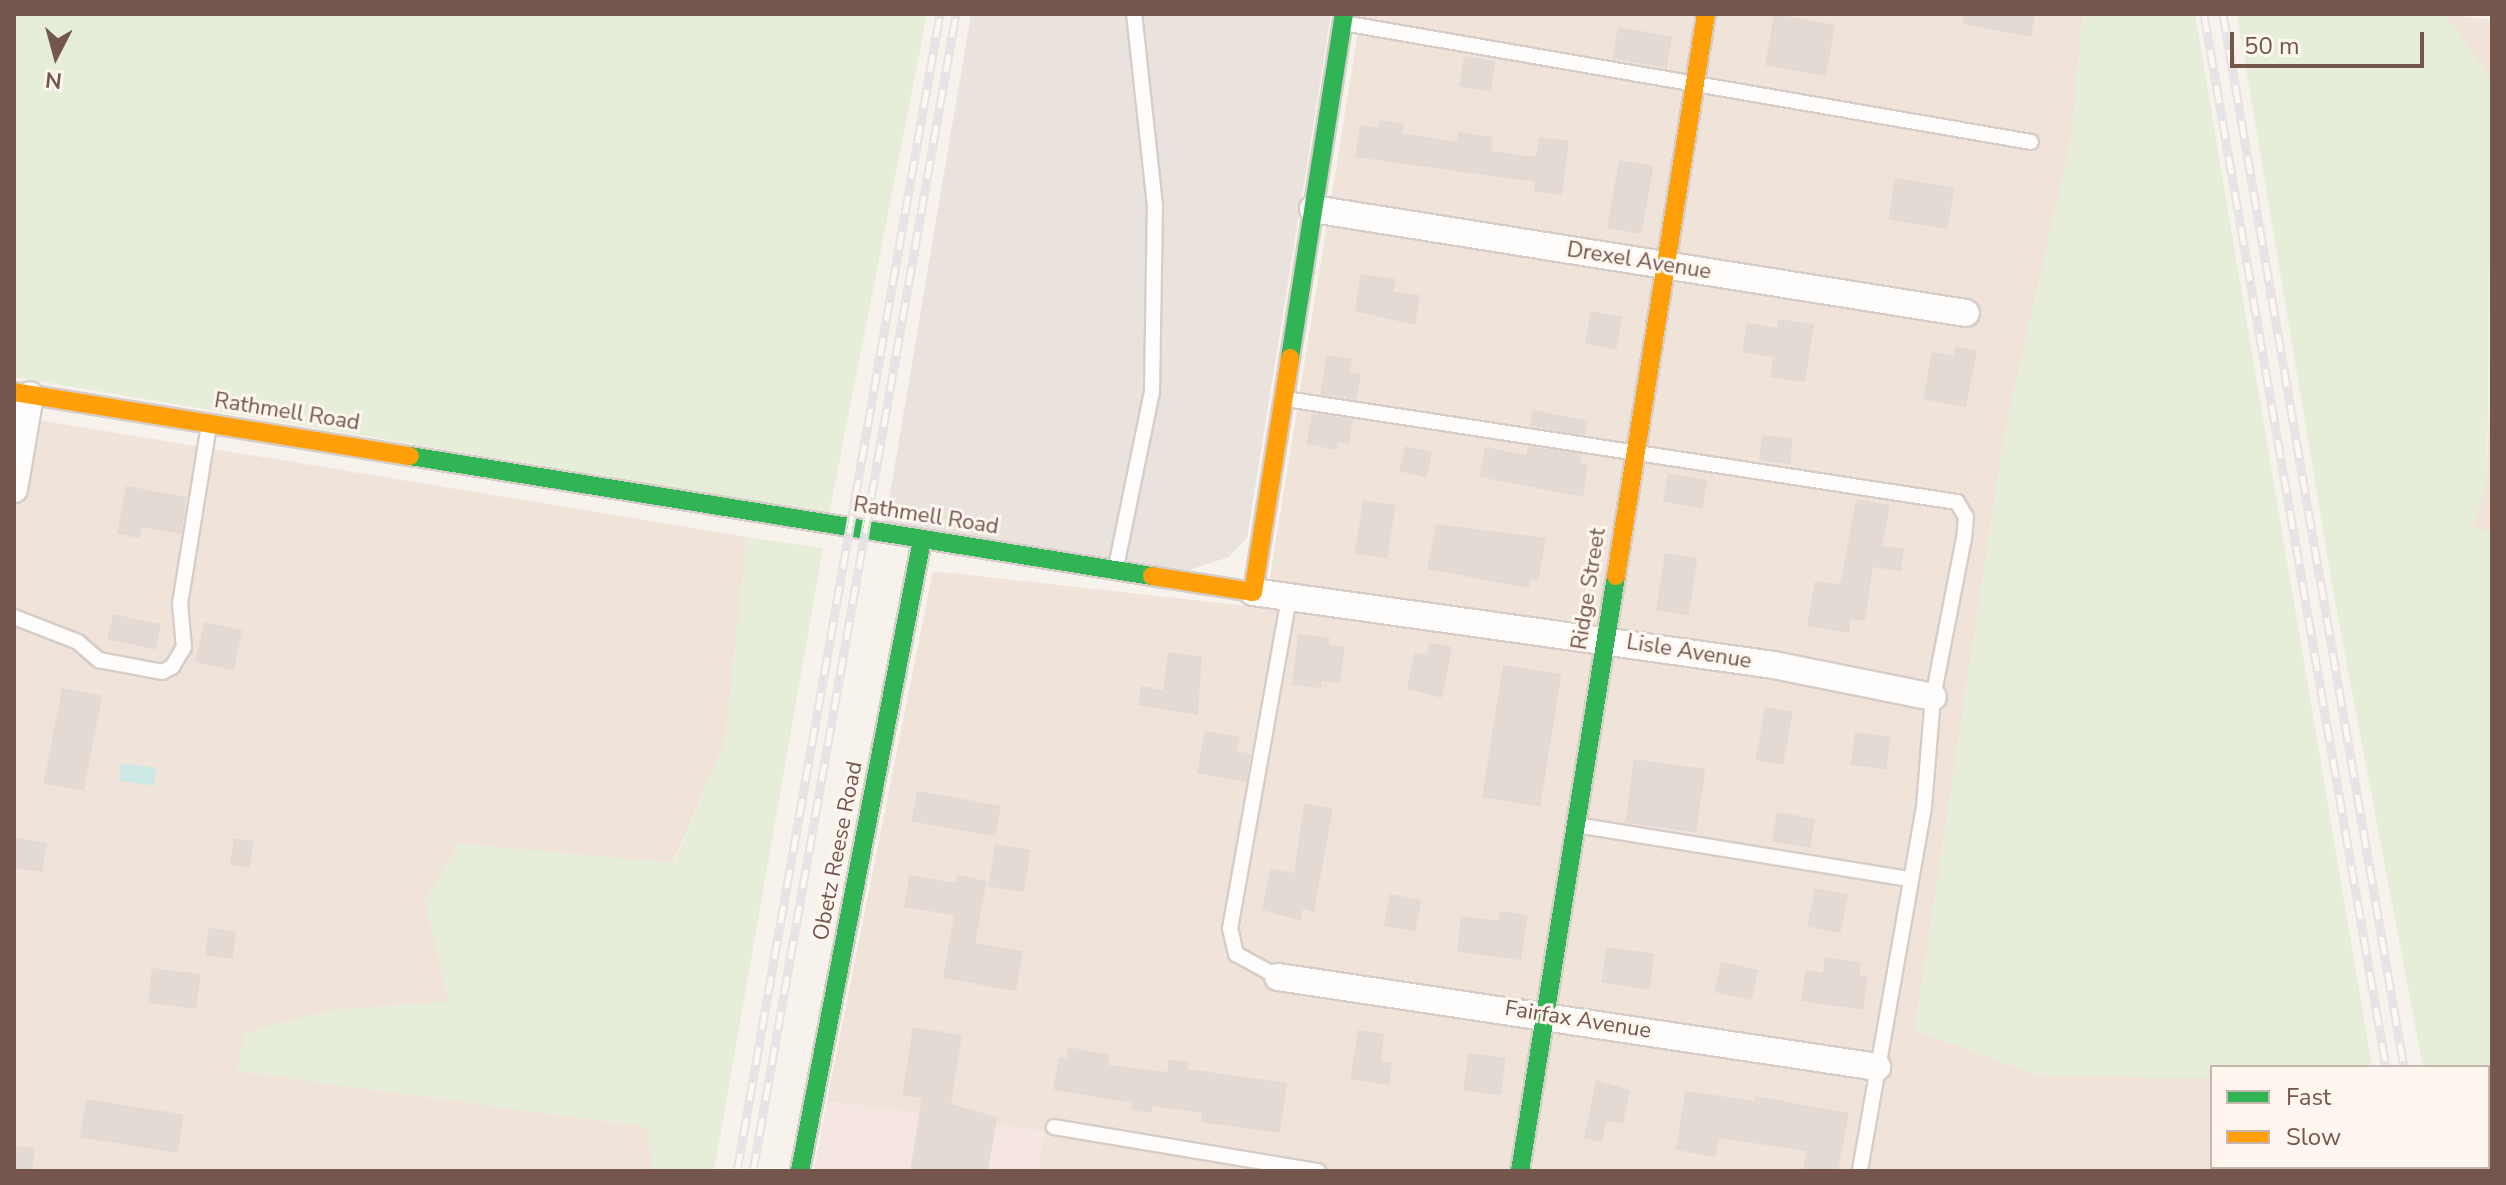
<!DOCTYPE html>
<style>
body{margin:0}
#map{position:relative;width:2506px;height:1185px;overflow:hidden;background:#f7f2ec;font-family:"Nunito Sans",sans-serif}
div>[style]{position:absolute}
.residential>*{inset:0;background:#f0e4da}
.commercial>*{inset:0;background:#f6e6e1}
.industrial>*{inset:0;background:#eae2dd}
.green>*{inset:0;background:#e6edd8}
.water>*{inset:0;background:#cee8e6;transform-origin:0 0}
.building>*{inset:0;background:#e3dad4;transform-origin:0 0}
.roads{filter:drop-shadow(2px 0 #d6cdc9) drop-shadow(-2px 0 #d6cdc9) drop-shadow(0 2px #d6cdc9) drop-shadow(0 -2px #d6cdc9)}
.lane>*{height:14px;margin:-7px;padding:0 7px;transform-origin:7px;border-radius:7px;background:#fefdfc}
.street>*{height:26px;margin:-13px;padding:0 13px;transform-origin:13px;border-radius:13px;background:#fefdfc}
.fast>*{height:18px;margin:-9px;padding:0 9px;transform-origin:9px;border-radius:9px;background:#30b455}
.slow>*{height:18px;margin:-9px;padding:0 9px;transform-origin:9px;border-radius:9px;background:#ff9f0a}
.rail>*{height:9px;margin-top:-4.5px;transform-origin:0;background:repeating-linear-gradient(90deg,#fef6ef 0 18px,#e5e3e5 0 36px);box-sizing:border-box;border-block:2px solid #e5e3e5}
span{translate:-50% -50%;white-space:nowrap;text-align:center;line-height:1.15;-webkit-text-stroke:6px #fef6ef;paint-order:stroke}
.street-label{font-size:22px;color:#74564d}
.frame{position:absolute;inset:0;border:16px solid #74564d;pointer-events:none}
.legend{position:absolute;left:2210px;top:1065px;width:280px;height:104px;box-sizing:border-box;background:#fef6ef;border:2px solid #c7b6ae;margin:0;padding:10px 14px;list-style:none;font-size:24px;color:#74564d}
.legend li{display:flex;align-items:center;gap:16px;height:40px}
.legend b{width:40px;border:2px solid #c7b6ae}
.north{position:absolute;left:16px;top:16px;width:80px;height:80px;-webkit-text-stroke:6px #fef6ef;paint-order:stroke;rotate:186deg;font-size:22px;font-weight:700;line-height:32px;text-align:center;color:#74564d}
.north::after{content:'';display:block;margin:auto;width:28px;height:36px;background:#74564d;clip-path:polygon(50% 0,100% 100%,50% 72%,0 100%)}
.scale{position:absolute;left:2230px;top:32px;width:194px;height:36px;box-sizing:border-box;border:4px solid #74564d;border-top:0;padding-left:10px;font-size:24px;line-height:28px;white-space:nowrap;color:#74564d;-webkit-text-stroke:6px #fef6ef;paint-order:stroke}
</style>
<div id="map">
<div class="residential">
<i style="clip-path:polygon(1361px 14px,2083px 14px,2071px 142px,2005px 432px,1915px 1030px,2041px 1076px,2212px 1078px,2212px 1167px,2390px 1171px,1038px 1171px,1044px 1131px,827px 1101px,933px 571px,1265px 608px)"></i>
<i style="clip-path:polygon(2445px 14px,2492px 20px,2492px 81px,2488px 78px)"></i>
<i style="clip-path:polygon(2492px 321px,2492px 531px,2471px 529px,2487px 480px)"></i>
<i style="clip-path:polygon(14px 416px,747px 537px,725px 742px,673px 863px,460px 844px,425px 900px,449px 1002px,332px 1010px,237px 1071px,647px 1127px,653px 1171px,14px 1171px)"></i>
</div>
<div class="commercial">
<i style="clip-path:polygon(827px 1101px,1044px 1131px,1038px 1171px,814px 1171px)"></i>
</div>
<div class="industrial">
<i style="clip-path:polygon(971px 14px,1331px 14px,1247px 538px,1229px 557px,1189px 570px,885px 523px)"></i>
</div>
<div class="green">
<i style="clip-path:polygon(14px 14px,927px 14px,829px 514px,14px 377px)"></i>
<i style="clip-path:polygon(2083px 14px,2195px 14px,2372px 1067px,2212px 1067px,2212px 1078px,2041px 1076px,1915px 1030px,2005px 432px,2071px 142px)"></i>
<i style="clip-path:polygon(2237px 14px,2445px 14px,2492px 81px,2487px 480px,2471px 528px,2492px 531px,2492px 1171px,2442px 1171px,2442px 1167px,2488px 1167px,2488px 1067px,2423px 1067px,2336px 607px)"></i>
<i style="clip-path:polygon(747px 537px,823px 548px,714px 1171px,653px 1171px,647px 1127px,237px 1071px,246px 1032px,332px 1010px,449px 1002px,425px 900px,460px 844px,674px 863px,725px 742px)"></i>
</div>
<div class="water">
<i style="left:121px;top:763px;width:36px;height:18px;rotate:8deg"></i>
</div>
<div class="building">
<i style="left:1774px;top:14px;width:62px;height:52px;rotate:10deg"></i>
<i style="clip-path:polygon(1964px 14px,2035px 14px,2031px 37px,1963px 24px)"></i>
<i style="left:1618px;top:27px;width:55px;height:32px;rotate:10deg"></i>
<i style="left:1464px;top:56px;width:32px;height:31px;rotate:9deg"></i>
<i style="clip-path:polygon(1380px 120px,1404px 124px,1402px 133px,1457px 142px,1458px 132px,1493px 137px,1491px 151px,1536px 157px,1539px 137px,1569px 141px,1562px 195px,1534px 191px,1535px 182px,1355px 157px,1360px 125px,1378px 128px)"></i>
<i style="left:1619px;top:160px;width:35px;height:69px;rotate:10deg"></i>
<i style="left:1895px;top:178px;width:60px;height:42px;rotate:9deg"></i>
<i style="clip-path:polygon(1360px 274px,1396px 279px,1394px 292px,1420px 295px,1415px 325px,1355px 311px)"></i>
<i style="left:1591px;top:311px;width:32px;height:33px;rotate:11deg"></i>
<i style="clip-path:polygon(1778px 319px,1814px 324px,1805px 382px,1770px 377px,1773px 357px,1742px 352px,1747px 323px,1777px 328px)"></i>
<i style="clip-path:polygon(1956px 347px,1977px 351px,1966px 407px,1923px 399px,1932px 352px,1954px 356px)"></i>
<i style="clip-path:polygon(1327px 355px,1352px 359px,1350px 372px,1361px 374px,1356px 400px,1320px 394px)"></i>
<i style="left:1533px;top:410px;width:56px;height:16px;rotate:11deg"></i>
<i style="clip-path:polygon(1317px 414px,1353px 419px,1349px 444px,1339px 442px,1337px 450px,1306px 444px,1312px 415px)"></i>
<i style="left:1762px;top:435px;width:31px;height:26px;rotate:6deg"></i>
<i style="left:1405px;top:446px;width:28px;height:26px;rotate:13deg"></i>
<i style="clip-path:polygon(1528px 446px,1582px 454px,1580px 463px,1588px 464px,1583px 497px,1479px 477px,1485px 447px,1526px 455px)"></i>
<i style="left:1668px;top:473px;width:40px;height:29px;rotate:10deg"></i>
<i style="clip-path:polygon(126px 486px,187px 497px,181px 534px,142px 527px,140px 538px,117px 534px)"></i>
<i style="clip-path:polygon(1856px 499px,1890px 505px,1882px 546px,1904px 548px,1901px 571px,1873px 567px,1865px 621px,1851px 619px,1849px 633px,1807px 626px,1815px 581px,1839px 584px,1842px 575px)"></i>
<i style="left:1363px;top:500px;width:33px;height:54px;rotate:9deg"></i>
<i style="clip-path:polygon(1436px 524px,1546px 538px,1538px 581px,1531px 579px,1529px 588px,1427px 569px)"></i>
<i style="left:1665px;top:553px;width:33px;height:58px;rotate:9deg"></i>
<i style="left:113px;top:614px;width:49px;height:26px;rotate:12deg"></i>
<i style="left:204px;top:622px;width:39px;height:41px;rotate:12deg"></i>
<i style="clip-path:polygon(1298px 634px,1330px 638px,1328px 645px,1345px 647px,1340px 683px,1322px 681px,1321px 688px,1292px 685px)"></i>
<i style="clip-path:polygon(1429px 642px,1452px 647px,1442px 698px,1407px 689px,1414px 653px,1427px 655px)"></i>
<i style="clip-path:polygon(1168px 652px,1202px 657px,1198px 715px,1138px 705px,1141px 686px,1163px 690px)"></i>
<i style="left:1503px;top:665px;width:59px;height:134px;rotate:9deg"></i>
<i style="left:62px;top:688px;width:41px;height:97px;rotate:11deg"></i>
<i style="left:1765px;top:707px;width:28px;height:54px;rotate:10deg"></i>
<i style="clip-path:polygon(1205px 731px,1240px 737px,1237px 751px,1251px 754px,1246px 782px,1197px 773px)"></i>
<i style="left:1855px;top:732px;width:36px;height:33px;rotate:8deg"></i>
<i style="left:1634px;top:759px;width:72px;height:64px;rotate:8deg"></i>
<i style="left:917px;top:791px;width:85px;height:31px;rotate:10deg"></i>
<i style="clip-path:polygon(1304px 804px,1333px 808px,1314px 912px,1303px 909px,1301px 921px,1262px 910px,1270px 869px,1294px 873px)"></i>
<i style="left:1777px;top:812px;width:39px;height:30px;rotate:10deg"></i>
<i style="clip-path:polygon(14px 837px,47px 843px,42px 872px,14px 868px)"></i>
<i style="left:234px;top:838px;width:20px;height:27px;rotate:9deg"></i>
<i style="left:995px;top:844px;width:36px;height:43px;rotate:9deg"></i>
<i style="clip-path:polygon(909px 875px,956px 883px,957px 875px,987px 881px,975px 943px,1023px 951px,1016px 991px,943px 978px,954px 915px,904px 907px)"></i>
<i style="left:1815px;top:888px;width:34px;height:39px;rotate:12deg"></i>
<i style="left:1390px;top:894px;width:32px;height:32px;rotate:11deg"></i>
<i style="clip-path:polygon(1500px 911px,1528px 915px,1521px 960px,1457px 952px,1461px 916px,1498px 921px)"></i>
<i style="left:208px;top:928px;width:28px;height:28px;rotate:6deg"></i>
<i style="left:1606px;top:947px;width:49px;height:36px;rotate:8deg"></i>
<i style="clip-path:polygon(1825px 957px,1861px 962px,1859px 976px,1868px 977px,1863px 1010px,1801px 1001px,1805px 970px,1823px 973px)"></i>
<i style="left:1721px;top:962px;width:38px;height:31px;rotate:12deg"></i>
<i style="left:152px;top:968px;width:49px;height:35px;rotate:7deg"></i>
<i style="clip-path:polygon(913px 1027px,962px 1035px,951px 1104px,997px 1117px,988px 1171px,910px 1171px,922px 1098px,902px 1095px)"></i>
<i style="clip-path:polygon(1358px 1030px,1384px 1034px,1381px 1061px,1392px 1063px,1389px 1085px,1350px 1079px)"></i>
<i style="clip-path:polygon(1068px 1047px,1110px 1055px,1108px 1065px,1167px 1072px,1169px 1059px,1189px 1062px,1188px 1069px,1287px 1083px,1280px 1133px,1201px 1122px,1202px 1113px,1152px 1106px,1151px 1113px,1131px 1110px,1132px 1103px,1053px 1090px,1059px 1057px,1066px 1058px)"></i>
<i style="left:1468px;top:1053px;width:38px;height:38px;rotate:7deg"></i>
<i style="clip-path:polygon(1596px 1080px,1630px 1090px,1623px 1124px,1607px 1121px,1602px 1142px,1584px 1138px)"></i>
<i style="clip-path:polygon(1685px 1091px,1755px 1101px,1755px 1096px,1849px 1113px,1838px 1171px,1803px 1171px,1807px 1151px,1719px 1138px,1716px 1157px,1676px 1150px)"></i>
<i style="left:86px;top:1099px;width:99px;height:39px;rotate:9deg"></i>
<i style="clip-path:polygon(14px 1146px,35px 1148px,32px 1171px,14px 1171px)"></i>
</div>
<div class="roads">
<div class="lane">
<i style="left:1343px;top:23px;width:698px;rotate:9.81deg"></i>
<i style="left:1286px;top:399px;width:679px;rotate:8.73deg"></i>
<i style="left:1957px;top:502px;width:17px;rotate:59deg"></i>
<i style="left:1966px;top:517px;width:21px;rotate:95deg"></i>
<i style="left:1964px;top:538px;width:162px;rotate:101deg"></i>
<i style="left:1933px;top:697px;width:110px;rotate:94.7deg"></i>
<i style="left:1924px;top:807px;width:370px;rotate:100deg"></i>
<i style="left:1116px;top:567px;width:179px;rotate:-78.4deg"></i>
<i style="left:1152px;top:392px;width:186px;rotate:-89.1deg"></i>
<i style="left:1155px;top:206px;width:193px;rotate:-96.2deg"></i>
<i style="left:14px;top:617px;width:69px;rotate:21.3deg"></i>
<i style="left:78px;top:642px;width:28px;rotate:41deg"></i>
<i style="left:99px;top:660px;width:64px;rotate:10.8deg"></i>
<i style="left:162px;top:672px;width:11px;rotate:-27deg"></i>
<i style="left:172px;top:667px;width:23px;rotate:-59deg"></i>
<i style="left:184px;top:647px;width:43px;rotate:-95.3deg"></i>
<i style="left:180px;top:604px;width:182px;rotate:-80.8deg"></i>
<i style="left:1576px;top:825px;width:339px;rotate:9.2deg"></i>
<i style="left:1278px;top:977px;width:48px;rotate:-151.3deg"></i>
<i style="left:1236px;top:954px;width:26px;rotate:-103deg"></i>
<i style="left:1230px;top:929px;width:337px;rotate:-79.9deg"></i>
<i style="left:1054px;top:1127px;width:268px;rotate:9.5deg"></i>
</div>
<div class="street">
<i style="left:1313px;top:209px;width:661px;rotate:9.05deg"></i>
<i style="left:14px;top:489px;width:95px;rotate:-80.3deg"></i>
<i style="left:1253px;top:592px;width:526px;rotate:7.98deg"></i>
<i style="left:1774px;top:665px;width:162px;rotate:11.4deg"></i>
<i style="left:1278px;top:977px;width:606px;rotate:8.54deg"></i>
</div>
<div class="fast">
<i style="left:1290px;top:358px;width:348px;rotate:-81.1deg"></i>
<i style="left:410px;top:456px;width:752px;rotate:9.19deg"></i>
<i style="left:800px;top:1171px;width:643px;rotate:-79.06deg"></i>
<i style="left:1520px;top:1171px;width:603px;rotate:-80.83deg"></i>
</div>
<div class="slow">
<i style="left:14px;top:392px;width:401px;rotate:9.2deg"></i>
<i style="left:1152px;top:576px;width:102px;rotate:9deg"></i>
<i style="left:1253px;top:592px;width:237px;rotate:-81deg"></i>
<i style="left:1616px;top:576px;width:569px;rotate:-80.9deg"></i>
</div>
</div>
<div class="rail">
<i style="left:2204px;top:14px;width:1069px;rotate:80.19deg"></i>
<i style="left:2223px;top:14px;width:1068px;rotate:80.25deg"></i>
<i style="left:2404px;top:1167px;width:4px;rotate:90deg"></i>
<i style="left:2421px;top:1167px;width:4px;rotate:76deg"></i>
<i style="left:737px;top:1171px;width:1175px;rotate:-80.05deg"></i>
<i style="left:753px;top:1171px;width:1175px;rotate:-80.05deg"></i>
</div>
<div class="street-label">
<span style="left:1639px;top:261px;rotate:9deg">Drexel Avenue</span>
<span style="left:287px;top:412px;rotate:9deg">Rathmell Road</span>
<span style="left:926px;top:516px;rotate:9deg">Rathmell Road</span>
<span style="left:1589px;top:589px;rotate:-81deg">Ridge Street</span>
<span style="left:1689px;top:652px;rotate:9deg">Lisle Avenue</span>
<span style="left:838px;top:851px;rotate:-79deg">Obetz Reese Road</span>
<span style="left:1578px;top:1020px;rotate:9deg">Fairfax Avenue</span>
</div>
<div class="frame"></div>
<ul class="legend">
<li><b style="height:10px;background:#30b455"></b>Fast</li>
<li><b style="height:10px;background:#ff9f0a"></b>Slow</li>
</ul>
<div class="north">N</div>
<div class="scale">50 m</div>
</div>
